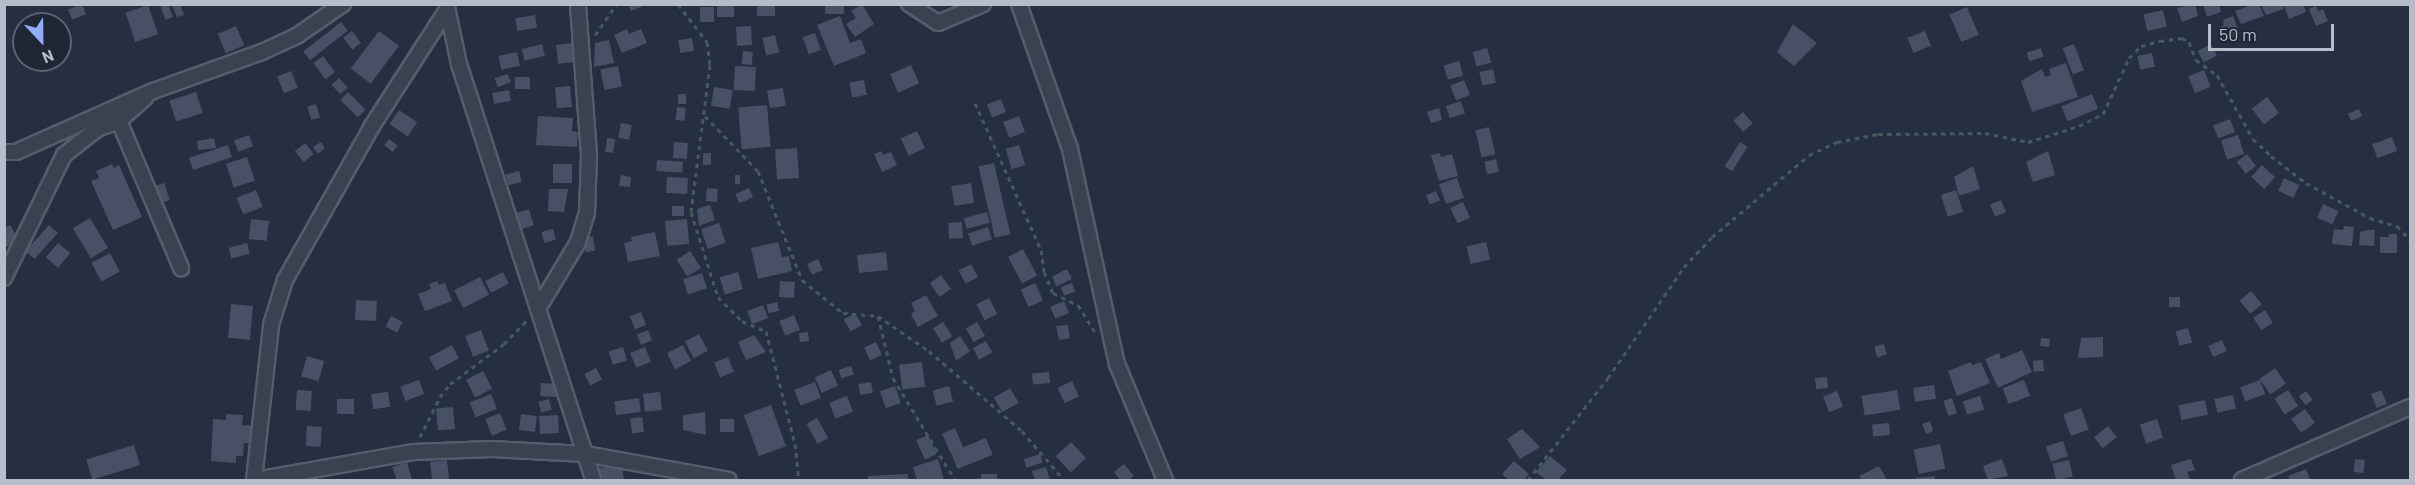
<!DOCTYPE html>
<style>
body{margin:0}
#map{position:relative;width:2415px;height:485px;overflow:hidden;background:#262e41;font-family:Barlow,sans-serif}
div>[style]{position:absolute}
.building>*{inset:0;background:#475065;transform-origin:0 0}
.path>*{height:3px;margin-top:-1.5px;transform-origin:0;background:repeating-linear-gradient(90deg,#46595f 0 4.5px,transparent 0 9px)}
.roads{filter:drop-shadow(2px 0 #555c6b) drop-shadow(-2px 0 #555c6b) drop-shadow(0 2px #555c6b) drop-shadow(0 -2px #555c6b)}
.street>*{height:14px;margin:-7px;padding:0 7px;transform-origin:7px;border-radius:7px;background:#3a4151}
span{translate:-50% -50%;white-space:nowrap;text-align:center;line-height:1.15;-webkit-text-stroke:6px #1f2636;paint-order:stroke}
.frame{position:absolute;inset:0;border:6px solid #b7bccb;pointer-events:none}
.north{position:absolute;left:12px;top:12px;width:60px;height:60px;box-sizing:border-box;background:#1f2636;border:2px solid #5c6272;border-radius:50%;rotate:158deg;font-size:16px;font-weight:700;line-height:24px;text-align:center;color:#b7bccb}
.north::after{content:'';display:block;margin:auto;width:21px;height:27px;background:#90abf7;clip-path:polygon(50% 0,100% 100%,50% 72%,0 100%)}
.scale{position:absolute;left:2208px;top:24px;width:126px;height:27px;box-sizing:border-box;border:3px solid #b7bccb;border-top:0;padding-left:8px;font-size:18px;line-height:21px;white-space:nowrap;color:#b7bccb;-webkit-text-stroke:4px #1f2636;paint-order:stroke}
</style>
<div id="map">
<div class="building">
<i style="left:82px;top:4px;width:11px;height:15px;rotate:68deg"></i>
<i style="left:168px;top:4px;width:14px;height:8px;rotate:69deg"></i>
<i style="clip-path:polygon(180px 4px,184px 15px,177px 17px,172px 5px)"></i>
<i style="clip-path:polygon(628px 4px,643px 4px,643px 6px,631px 11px)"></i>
<i style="left:717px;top:4px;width:17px;height:13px"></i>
<i style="left:757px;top:4px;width:18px;height:12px"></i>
<i style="left:825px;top:4px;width:19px;height:10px"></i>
<i style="clip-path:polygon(862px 4px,874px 24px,855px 37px,846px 24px,856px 18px,851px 11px)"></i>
<i style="clip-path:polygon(2195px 4px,2198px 16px,2182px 22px,2177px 8px)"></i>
<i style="clip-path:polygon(2203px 4px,2219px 4px,2221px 12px,2207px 17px)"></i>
<i style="clip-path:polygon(2254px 4px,2259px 4px,2264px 16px,2241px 24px,2235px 11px)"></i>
<i style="clip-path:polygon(2283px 4px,2303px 4px,2306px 12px,2289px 19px)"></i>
<i style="left:148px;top:5px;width:31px;height:24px;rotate:71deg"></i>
<i style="clip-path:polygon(2261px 5px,2282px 5px,2284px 9px,2266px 15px)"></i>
<i style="clip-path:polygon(2316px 6px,2318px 11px,2323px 9px,2328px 21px,2316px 26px,2309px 9px)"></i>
<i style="left:700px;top:7px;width:14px;height:15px"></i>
<i style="left:1967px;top:7px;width:30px;height:19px;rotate:67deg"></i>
<i style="left:2163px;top:10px;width:17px;height:20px;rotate:77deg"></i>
<i style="left:535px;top:15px;width:13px;height:20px;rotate:81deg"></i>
<i style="clip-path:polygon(840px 16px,850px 43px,861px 39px,866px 53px,834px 66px,817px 25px)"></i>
<i style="clip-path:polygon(2233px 16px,2240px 34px,2223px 40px,2218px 28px,2224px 25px,2223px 20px)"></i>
<i style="left:341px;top:22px;width:11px;height:48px;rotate:52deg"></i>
<i style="clip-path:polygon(1793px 24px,1817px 43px,1794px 66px,1777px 52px)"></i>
<i style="left:236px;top:26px;width:21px;height:20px;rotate:67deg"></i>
<i style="left:751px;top:26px;width:19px;height:15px;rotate:87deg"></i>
<i style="clip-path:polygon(627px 29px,629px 34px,641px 29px,647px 43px,622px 53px,614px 35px)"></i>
<i style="left:352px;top:31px;width:15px;height:11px;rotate:53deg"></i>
<i style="left:379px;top:31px;width:25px;height:47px;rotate:37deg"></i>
<i style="left:1925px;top:31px;width:16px;height:19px;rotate:68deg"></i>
<i style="left:815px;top:33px;width:18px;height:13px;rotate:71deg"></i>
<i style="left:775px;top:35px;width:18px;height:13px;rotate:77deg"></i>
<i style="left:692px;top:38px;width:13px;height:14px;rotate:81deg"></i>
<i style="clip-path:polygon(609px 40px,614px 63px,594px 67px,595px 43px)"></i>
<i style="left:574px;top:43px;width:19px;height:18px;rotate:84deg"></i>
<i style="left:542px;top:44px;width:12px;height:21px;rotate:76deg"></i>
<i style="left:2074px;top:44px;width:28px;height:12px;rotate:69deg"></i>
<i style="left:2211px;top:44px;width:13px;height:15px;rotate:63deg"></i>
<i style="left:1487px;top:48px;width:15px;height:15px;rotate:74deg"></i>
<i style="left:2041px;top:48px;width:9px;height:15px;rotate:72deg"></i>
<i style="left:743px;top:51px;width:10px;height:13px;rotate:6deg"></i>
<i style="left:517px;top:52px;width:14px;height:19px;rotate:78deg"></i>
<i style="left:2152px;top:53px;width:14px;height:15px;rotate:78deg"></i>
<i style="left:323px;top:56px;width:20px;height:12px;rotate:53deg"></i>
<i style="left:1459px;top:61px;width:15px;height:16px;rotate:74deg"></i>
<i style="clip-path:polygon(2066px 63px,2078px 97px,2032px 112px,2021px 81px,2042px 69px,2045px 77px,2051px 75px,2049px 69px)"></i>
<i style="left:911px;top:65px;width:20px;height:23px;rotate:66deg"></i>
<i style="left:618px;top:66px;width:21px;height:18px;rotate:79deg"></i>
<i style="left:735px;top:66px;width:21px;height:24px;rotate:3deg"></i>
<i style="left:1493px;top:69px;width:14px;height:14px;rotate:78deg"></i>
<i style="left:2204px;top:70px;width:18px;height:17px;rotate:68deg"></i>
<i style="left:291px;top:71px;width:18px;height:15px;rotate:68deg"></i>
<i style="left:508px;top:74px;width:9px;height:14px;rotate:72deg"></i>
<i style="left:530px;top:77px;width:12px;height:15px;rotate:90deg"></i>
<i style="left:339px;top:78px;width:13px;height:10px;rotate:48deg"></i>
<i style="left:864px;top:80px;width:15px;height:15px;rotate:79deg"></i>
<i style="left:1464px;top:80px;width:16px;height:15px;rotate:68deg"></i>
<i style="left:570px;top:86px;width:21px;height:15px;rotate:85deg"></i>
<i style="left:714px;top:87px;width:19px;height:19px;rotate:9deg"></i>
<i style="left:783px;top:88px;width:18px;height:16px;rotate:81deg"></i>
<i style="left:509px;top:90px;width:11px;height:17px;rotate:80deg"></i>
<i style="left:196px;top:92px;width:22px;height:28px;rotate:72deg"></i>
<i style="left:348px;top:92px;width:25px;height:11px;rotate:45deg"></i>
<i style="left:678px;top:94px;width:8px;height:10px"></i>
<i style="left:2092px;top:94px;width:16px;height:33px;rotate:68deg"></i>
<i style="left:2267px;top:97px;width:20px;height:19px;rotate:53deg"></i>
<i style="left:1001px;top:99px;width:14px;height:15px;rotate:69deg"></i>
<i style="left:1461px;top:101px;width:13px;height:16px;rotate:72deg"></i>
<i style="left:316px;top:104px;width:14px;height:9px;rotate:73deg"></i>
<i style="left:767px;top:105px;width:42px;height:29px;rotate:85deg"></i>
<i style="left:677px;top:107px;width:9px;height:13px;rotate:6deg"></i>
<i style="clip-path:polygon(1439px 108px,1442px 120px,1431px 123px,1427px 112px)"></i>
<i style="left:2359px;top:109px;width:8px;height:12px;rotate:67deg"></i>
<i style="left:399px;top:110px;width:22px;height:17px;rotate:34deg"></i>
<i style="left:1743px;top:112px;width:15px;height:13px;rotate:48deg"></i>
<i style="clip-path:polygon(538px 116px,573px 118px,572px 131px,578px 132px,577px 147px,536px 145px)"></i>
<i style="left:1019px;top:116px;width:17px;height:17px;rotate:69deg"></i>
<i style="left:2230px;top:119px;width:14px;height:18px;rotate:69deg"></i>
<i style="left:621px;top:123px;width:11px;height:15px;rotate:10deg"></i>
<i style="left:1489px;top:127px;width:28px;height:14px;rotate:77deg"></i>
<i style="left:917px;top:131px;width:19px;height:18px;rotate:65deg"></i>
<i style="left:249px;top:135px;width:12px;height:16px;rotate:70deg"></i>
<i style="left:2238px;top:135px;width:20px;height:18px;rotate:72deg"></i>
<i style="left:2392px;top:137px;width:15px;height:21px;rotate:70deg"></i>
<i style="clip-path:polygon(214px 138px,216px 148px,198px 150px,197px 141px)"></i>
<i style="left:607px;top:138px;width:8px;height:14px;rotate:7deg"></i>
<i style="left:389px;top:139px;width:11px;height:8px;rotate:38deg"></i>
<i style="clip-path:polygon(321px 142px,325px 148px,318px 154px,313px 147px)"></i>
<i style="left:674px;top:142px;width:14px;height:16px;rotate:4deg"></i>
<i style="left:1740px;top:142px;width:9px;height:29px;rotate:32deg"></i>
<i style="left:305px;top:143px;width:14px;height:13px;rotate:51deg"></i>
<i style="left:228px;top:145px;width:13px;height:41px;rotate:72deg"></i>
<i style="left:1019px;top:145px;width:21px;height:14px;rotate:73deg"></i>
<i style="left:797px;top:148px;width:30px;height:22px;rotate:86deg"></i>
<i style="clip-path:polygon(881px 151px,883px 155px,891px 152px,897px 165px,882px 172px,874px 154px)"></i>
<i style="clip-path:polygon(2048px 151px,2055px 175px,2033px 182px,2026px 162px)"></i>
<i style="left:703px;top:153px;width:8px;height:12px"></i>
<i style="clip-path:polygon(1440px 153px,1441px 157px,1452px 154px,1458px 176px,1439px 181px,1431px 155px)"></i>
<i style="left:2247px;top:154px;width:15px;height:13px;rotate:53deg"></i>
<i style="left:247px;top:157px;width:25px;height:22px;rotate:72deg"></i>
<i style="left:1496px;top:159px;width:13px;height:12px;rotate:77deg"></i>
<i style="left:657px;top:160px;width:26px;height:11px;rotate:4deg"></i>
<i style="left:994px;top:163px;width:73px;height:16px;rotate:77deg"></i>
<i style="clip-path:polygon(112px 164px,114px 168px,119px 165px,142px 217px,113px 230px,91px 181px,99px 178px,96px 171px)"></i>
<i style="left:553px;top:164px;width:19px;height:19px"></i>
<i style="left:2262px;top:165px;width:18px;height:16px;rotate:43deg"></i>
<i style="clip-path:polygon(1973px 166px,1980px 189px,1959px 196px,1954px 177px)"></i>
<i style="left:519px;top:171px;width:11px;height:14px;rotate:75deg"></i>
<i style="clip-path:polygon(621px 175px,631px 177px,630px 187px,619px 186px)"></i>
<i style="left:735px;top:175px;width:5px;height:9px"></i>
<i style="left:667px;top:177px;width:21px;height:16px;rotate:3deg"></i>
<i style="left:1457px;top:178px;width:21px;height:19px;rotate:71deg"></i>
<i style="left:2284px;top:178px;width:17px;height:14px;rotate:25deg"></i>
<i style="left:164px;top:183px;width:18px;height:10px;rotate:71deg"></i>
<i style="left:971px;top:183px;width:20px;height:20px;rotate:81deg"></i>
<i style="left:707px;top:188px;width:11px;height:13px;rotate:5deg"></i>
<i style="left:749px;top:188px;width:10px;height:15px;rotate:66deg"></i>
<i style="clip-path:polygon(549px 189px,568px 189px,564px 212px,548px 211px)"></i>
<i style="left:256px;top:190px;width:18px;height:21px;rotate:68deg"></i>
<i style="left:1956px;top:190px;width:23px;height:16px;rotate:72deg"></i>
<i style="left:1436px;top:191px;width:10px;height:11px;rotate:66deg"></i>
<i style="left:2001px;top:200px;width:13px;height:12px;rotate:67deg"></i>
<i style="left:1463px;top:202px;width:17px;height:14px;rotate:65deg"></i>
<i style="left:2323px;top:204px;width:17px;height:15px;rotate:24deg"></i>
<i style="clip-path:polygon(710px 205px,715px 220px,699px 226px,697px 209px)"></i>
<i style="left:672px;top:206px;width:12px;height:10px"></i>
<i style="left:529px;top:209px;width:17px;height:15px;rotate:73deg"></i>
<i style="left:987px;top:212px;width:11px;height:24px;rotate:75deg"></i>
<i style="left:90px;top:218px;width:35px;height:20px;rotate:59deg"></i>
<i style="left:251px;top:219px;width:18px;height:20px;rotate:6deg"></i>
<i style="left:687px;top:219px;width:25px;height:22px;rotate:85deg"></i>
<i style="left:962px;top:222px;width:16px;height:14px;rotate:86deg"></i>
<i style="left:719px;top:223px;width:21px;height:19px;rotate:71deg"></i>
<i style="clip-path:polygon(10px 225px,19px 240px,4px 248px,4px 228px)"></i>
<i style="left:49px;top:225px;width:12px;height:35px;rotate:42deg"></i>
<i style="clip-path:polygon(2344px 226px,2354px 227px,2352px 246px,2332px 244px,2334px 229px,2343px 230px)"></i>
<i style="left:988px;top:227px;width:13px;height:21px;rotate:72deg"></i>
<i style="left:553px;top:229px;width:11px;height:12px;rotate:75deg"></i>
<i style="clip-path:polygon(2367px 230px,2375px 230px,2374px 246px,2359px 245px,2360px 232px)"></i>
<i style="clip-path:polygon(655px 232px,660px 256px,628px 262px,624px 243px,632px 241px,631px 237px)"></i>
<i style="clip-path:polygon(2388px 234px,2397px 234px,2397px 253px,2380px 253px,2380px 237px,2389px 237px)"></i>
<i style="left:593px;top:236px;width:15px;height:10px;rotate:82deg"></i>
<i style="clip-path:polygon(778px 242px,782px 257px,789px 256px,792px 271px,758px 279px,751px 248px)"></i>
<i style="left:1486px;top:242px;width:18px;height:20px;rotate:77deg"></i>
<i style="left:58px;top:243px;width:16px;height:19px;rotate:40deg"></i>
<i style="left:247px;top:243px;width:11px;height:19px;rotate:75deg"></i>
<i style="left:1023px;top:249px;width:30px;height:17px;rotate:62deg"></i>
<i style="left:690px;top:251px;width:20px;height:16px;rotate:57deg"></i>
<i style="left:886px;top:252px;width:18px;height:29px;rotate:84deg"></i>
<i style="left:110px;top:253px;width:21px;height:21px;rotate:62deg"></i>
<i style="left:818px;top:259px;width:12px;height:12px;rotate:66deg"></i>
<i style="left:971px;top:264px;width:15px;height:14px;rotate:62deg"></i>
<i style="left:1067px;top:269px;width:11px;height:17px;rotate:63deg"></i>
<i style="left:503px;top:272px;width:13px;height:20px;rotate:63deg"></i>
<i style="left:738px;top:272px;width:18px;height:19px;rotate:74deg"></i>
<i style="left:702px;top:273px;width:16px;height:20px;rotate:72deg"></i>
<i style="left:941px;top:275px;width:17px;height:14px;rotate:54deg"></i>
<i style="left:480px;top:277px;width:20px;height:29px;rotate:63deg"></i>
<i style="clip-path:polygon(437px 281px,439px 285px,445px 283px,452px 301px,425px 311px,418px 294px,431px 289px,429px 284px)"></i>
<i style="left:780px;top:281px;width:15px;height:16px;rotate:4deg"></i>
<i style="left:1035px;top:283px;width:19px;height:16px;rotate:65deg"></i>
<i style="left:1072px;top:283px;width:9px;height:12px;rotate:69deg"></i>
<i style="left:2251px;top:291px;width:17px;height:15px;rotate:50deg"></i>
<i style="clip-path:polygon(926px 295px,938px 316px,918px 327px,911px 314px,915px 311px,911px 303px)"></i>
<i style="left:2169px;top:297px;width:11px;height:10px"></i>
<i style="left:989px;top:298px;width:18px;height:14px;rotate:63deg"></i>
<i style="left:356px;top:300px;width:21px;height:20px;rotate:3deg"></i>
<i style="left:1064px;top:301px;width:13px;height:15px;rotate:67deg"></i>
<i style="left:777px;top:302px;width:9px;height:11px;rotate:77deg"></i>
<i style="left:231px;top:304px;width:22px;height:34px;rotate:5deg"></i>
<i style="left:763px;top:305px;width:14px;height:17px;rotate:69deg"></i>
<i style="left:2265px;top:310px;width:15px;height:14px;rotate:58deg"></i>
<i style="left:641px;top:312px;width:14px;height:12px;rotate:69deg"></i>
<i style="left:855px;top:313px;width:14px;height:13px;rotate:60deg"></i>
<i style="left:794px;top:315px;width:16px;height:16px;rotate:68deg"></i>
<i style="left:391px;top:316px;width:13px;height:12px;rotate:27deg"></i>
<i style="left:943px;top:322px;width:17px;height:12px;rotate:57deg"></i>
<i style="left:977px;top:322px;width:16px;height:13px;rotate:60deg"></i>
<i style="clip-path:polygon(1068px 325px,1070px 338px,1059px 340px,1056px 326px)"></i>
<i style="left:2188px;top:328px;width:15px;height:13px;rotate:74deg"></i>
<i style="left:481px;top:330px;width:22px;height:17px;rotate:69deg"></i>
<i style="left:648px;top:330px;width:11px;height:12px;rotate:68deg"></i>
<i style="left:808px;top:332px;width:9px;height:9px;rotate:84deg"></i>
<i style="left:699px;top:334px;width:19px;height:16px;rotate:62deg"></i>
<i style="clip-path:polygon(754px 335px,766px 352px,746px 360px,738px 342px)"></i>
<i style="clip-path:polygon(960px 336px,970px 351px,956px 361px,950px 343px)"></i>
<i style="clip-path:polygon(2103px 337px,2103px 357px,2078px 358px,2081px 338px)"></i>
<i style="left:2041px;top:338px;width:9px;height:8px;rotate:6deg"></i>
<i style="left:2222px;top:340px;width:12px;height:15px;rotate:66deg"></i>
<i style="left:986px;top:341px;width:13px;height:15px;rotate:61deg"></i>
<i style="left:876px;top:342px;width:14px;height:13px;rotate:65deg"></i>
<i style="left:1884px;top:344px;width:11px;height:10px;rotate:75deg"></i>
<i style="left:452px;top:345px;width:15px;height:26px;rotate:62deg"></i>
<i style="left:683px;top:345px;width:18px;height:18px;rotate:63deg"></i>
<i style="left:623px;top:347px;width:14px;height:15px;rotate:73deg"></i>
<i style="left:645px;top:347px;width:16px;height:16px;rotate:68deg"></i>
<i style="clip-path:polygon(2022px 350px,2032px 372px,1998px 388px,1985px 359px,1999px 353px,2001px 359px)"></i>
<i style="left:307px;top:356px;width:18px;height:21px;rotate:16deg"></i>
<i style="left:728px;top:357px;width:16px;height:15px;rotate:68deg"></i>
<i style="left:2043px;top:360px;width:11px;height:10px;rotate:85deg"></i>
<i style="left:922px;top:362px;width:25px;height:23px;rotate:83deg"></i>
<i style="clip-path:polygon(1971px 362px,1972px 365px,1981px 362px,1990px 383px,1957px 396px,1948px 371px)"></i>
<i style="left:851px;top:366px;width:9px;height:13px;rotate:72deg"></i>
<i style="left:596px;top:368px;width:13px;height:13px;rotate:63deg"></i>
<i style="left:2275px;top:368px;width:19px;height:19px;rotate:55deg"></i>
<i style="left:831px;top:370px;width:17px;height:18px;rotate:65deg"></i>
<i style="left:483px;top:371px;width:20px;height:19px;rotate:63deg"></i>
<i style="left:1049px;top:372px;width:11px;height:17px;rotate:85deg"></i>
<i style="left:1827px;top:377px;width:11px;height:12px;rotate:85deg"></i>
<i style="left:419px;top:380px;width:15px;height:20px;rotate:70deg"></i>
<i style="left:2024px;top:380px;width:17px;height:23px;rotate:69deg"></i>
<i style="left:2260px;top:380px;width:15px;height:21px;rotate:70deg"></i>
<i style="left:1072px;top:381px;width:17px;height:16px;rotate:65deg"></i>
<i style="left:815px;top:382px;width:17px;height:22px;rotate:69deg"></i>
<i style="left:871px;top:382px;width:11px;height:13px;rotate:80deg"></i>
<i style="left:541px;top:383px;width:16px;height:13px;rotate:4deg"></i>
<i style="left:1934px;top:385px;width:14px;height:21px;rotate:82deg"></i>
<i style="left:895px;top:386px;width:18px;height:16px;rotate:71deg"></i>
<i style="left:949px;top:386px;width:16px;height:17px;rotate:75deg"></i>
<i style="left:1010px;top:388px;width:17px;height:19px;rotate:59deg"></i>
<i style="left:297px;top:390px;width:15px;height:20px;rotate:4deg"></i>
<i style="left:1897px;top:390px;width:20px;height:36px;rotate:81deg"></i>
<i style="left:2288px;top:390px;width:19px;height:16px;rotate:58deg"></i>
<i style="left:2381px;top:390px;width:15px;height:11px;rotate:67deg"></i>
<i style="left:1837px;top:391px;width:17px;height:15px;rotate:69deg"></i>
<i style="left:2306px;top:391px;width:11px;height:9px;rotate:52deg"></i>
<i style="left:388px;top:392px;width:15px;height:17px;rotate:82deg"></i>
<i style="left:660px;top:392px;width:18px;height:17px;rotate:84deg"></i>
<i style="left:491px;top:394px;width:16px;height:23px;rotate:68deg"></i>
<i style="left:2233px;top:395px;width:14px;height:19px;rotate:78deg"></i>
<i style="left:847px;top:396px;width:17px;height:19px;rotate:69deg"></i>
<i style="left:1980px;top:396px;width:14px;height:18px;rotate:73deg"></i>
<i style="left:639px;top:398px;width:14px;height:25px;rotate:82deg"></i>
<i style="left:1952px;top:398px;width:16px;height:9px;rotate:72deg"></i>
<i style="left:337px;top:399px;width:17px;height:15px"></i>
<i style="left:549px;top:399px;width:11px;height:11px;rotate:75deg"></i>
<i style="left:2205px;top:400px;width:15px;height:27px;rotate:79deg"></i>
<i style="left:771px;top:405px;width:44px;height:29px;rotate:70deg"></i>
<i style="left:453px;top:407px;width:22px;height:17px;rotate:85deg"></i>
<i style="left:2081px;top:408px;width:23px;height:19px;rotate:70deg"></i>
<i style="left:2305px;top:409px;width:17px;height:17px;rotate:54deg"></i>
<i style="clip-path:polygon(705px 412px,706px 435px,683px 430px,683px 415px)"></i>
<i style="left:500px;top:413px;width:18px;height:16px;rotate:68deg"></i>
<i style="clip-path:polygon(226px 414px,243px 415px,242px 425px,255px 426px,254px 443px,244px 443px,243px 456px,236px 456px,236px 463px,211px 461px,213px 419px,226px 420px)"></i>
<i style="left:521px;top:414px;width:16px;height:16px;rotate:7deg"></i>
<i style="left:558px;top:415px;width:18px;height:19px;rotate:87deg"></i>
<i style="left:642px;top:417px;width:15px;height:12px;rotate:82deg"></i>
<i style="left:817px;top:418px;width:23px;height:12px;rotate:61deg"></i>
<i style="left:720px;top:419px;width:14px;height:13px"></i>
<i style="left:2157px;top:419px;width:20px;height:18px;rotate:72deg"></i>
<i style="clip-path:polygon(1930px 421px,1933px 431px,1926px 434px,1922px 424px)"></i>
<i style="left:1889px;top:423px;width:12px;height:17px;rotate:85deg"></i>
<i style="left:307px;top:426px;width:15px;height:20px;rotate:4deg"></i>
<i style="left:2108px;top:426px;width:14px;height:18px;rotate:51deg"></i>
<i style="left:955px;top:428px;width:21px;height:14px;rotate:67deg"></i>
<i style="clip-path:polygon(1522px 429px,1540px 447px,1520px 459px,1507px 439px)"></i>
<i style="left:928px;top:435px;width:21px;height:13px;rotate:65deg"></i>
<i style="left:986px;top:438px;width:18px;height:38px;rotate:68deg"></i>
<i style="left:2063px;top:441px;width:16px;height:18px;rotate:72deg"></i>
<i style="left:1071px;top:442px;width:22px;height:21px;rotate:47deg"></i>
<i style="left:1940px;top:444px;width:25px;height:27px;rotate:78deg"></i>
<i style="left:134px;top:445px;width:21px;height:50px;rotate:73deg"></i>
<i style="left:1040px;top:454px;width:9px;height:17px;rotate:72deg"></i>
<i style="clip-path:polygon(1550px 456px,1567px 470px,1558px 480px,1546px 480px,1536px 472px)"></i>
<i style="clip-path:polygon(938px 459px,944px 480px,917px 480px,913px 467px)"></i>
<i style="clip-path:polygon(2002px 459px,2008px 476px,1988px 480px,1983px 466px)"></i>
<i style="clip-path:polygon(2191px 459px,2195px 470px,2187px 472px,2190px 480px,2176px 480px,2171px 465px)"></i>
<i style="left:2355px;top:459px;width:10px;height:13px;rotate:6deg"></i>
<i style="left:447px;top:460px;width:20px;height:17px;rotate:84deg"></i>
<i style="left:2069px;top:460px;width:17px;height:17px;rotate:77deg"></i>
<i style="clip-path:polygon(1514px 461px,1529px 474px,1524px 480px,1509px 480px,1502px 474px)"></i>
<i style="clip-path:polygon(407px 462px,412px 480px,397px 480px,392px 467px)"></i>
<i style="clip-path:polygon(1124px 464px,1134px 476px,1129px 480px,1120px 480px,1114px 472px)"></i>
<i style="clip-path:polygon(622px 465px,624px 480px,600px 480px,598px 468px)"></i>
<i style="clip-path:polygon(1879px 466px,1887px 480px,1862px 480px,1859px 476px)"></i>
<i style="clip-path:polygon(1046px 467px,1050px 480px,1035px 480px,1032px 471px)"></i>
<i style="clip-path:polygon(2306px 469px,2310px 480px,2290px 480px,2288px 476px)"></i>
<i style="clip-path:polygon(908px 474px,908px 480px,868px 480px,868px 476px)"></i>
<i style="clip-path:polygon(981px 474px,997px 474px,997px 478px,1005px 480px,967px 480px,981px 478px)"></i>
<i style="clip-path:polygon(1935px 476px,1935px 480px,1917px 480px,1916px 478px)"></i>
</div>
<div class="path">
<i style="left:678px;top:4px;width:48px;rotate:52.7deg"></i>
<i style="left:707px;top:42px;width:23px;rotate:83deg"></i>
<i style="left:710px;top:65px;width:148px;rotate:97.4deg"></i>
<i style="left:691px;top:212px;width:89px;rotate:72.4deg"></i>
<i style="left:718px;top:297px;width:34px;rotate:45deg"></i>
<i style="left:742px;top:321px;width:26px;rotate:23deg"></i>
<i style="left:766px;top:331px;width:117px;rotate:75.6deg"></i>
<i style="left:795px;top:444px;width:36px;rotate:84deg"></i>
<i style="left:595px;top:35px;width:38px;rotate:-55deg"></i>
<i style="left:975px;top:103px;width:161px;rotate:65.8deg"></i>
<i style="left:1041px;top:250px;width:22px;rotate:82deg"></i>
<i style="left:1044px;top:272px;width:23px;rotate:67deg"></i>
<i style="left:1053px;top:293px;width:28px;rotate:26deg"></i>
<i style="left:1078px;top:305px;width:31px;rotate:58deg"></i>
<i style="left:705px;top:116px;width:76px;rotate:46.1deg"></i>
<i style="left:758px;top:171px;width:118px;rotate:68deg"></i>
<i style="left:802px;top:280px;width:53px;rotate:38.8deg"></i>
<i style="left:843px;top:313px;width:35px;rotate:5deg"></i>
<i style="left:878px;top:316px;width:64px;rotate:76.4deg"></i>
<i style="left:893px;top:378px;width:119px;rotate:58.7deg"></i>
<i style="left:878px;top:316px;width:62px;rotate:34.5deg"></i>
<i style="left:929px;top:351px;width:123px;rotate:40.7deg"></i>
<i style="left:1022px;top:431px;width:65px;rotate:49.4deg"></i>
<i style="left:420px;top:437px;width:45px;rotate:-63.4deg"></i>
<i style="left:440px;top:397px;width:16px;rotate:-52deg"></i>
<i style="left:450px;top:384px;width:67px;rotate:-36.5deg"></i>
<i style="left:504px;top:344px;width:33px;rotate:-46deg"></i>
<i style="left:1528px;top:480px;width:130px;rotate:-51.9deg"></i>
<i style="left:1608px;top:378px;width:135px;rotate:-55.6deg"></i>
<i style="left:1684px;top:267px;width:41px;rotate:-47deg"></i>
<i style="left:1712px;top:237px;width:127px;rotate:-40.2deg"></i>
<i style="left:1809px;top:155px;width:31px;rotate:-25deg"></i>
<i style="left:1837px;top:142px;width:42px;rotate:-11deg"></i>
<i style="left:1878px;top:134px;width:107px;rotate:-0.5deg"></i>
<i style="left:1985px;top:133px;width:44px;rotate:11.8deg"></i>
<i style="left:2028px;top:142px;width:53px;rotate:-17.4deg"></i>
<i style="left:2079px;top:126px;width:27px;rotate:-27deg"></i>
<i style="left:2103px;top:114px;width:62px;rotate:-65.1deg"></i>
<i style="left:2129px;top:58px;width:17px;rotate:-45deg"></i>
<i style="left:2141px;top:46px;width:20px;rotate:-15deg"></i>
<i style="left:2160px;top:41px;width:22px;rotate:-8deg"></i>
<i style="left:2182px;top:38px;width:8px;rotate:30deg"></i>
<i style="left:2189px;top:42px;width:19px;rotate:69deg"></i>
<i style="left:2196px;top:60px;width:26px;rotate:36deg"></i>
<i style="left:2217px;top:75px;width:73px;rotate:60.6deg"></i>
<i style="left:2253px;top:139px;width:25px;rotate:43deg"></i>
<i style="left:2271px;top:156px;width:44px;rotate:37.6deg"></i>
<i style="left:2306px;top:183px;width:73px;rotate:28.7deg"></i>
<i style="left:2370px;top:218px;width:28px;rotate:17deg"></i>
<i style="left:2397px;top:226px;width:19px;rotate:47deg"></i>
</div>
<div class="roads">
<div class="street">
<i style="left:909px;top:4px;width:35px;rotate:33deg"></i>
<i style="left:938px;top:23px;width:49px;rotate:-22.9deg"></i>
<i style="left:1019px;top:4px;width:154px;rotate:70.6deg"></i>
<i style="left:1070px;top:149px;width:220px;rotate:77.7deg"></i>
<i style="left:1117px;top:364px;width:126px;rotate:67.5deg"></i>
<i style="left:447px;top:7px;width:58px;rotate:78.1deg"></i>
<i style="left:459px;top:64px;width:437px;rotate:72.1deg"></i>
<i style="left:145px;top:98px;width:35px;rotate:139deg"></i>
<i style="left:119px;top:121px;width:160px;rotate:67.1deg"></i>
<i style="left:4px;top:152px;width:12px"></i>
<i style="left:16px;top:152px;width:150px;rotate:-24deg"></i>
<i style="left:153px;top:91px;width:116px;rotate:-19.7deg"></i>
<i style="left:262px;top:52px;width:40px;rotate:-25deg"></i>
<i style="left:298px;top:35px;width:55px;rotate:-34.6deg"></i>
<i style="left:4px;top:278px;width:137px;rotate:-64deg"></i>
<i style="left:64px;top:155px;width:42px;rotate:-38.2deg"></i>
<i style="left:97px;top:129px;width:23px;rotate:-20deg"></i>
<i style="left:539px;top:307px;width:76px;rotate:-59deg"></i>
<i style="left:578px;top:242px;width:30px;rotate:-73deg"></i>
<i style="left:587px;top:213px;width:58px;rotate:-88deg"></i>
<i style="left:589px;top:155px;width:151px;rotate:-94.2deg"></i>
<i style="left:254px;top:480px;width:156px;rotate:-83.7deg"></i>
<i style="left:271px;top:325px;width:47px;rotate:-72.7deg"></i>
<i style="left:285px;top:280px;width:177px;rotate:-60.5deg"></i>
<i style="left:372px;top:126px;width:137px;rotate:-57.2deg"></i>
<i style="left:256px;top:480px;width:159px;rotate:-10.1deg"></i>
<i style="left:413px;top:452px;width:79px;rotate:-2.2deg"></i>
<i style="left:492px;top:449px;width:93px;rotate:3.1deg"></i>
<i style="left:585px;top:454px;width:146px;rotate:10.2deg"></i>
<i style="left:2242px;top:480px;width:183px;rotate:-23.5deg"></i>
</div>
</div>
<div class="frame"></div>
<div class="north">N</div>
<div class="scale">50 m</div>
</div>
